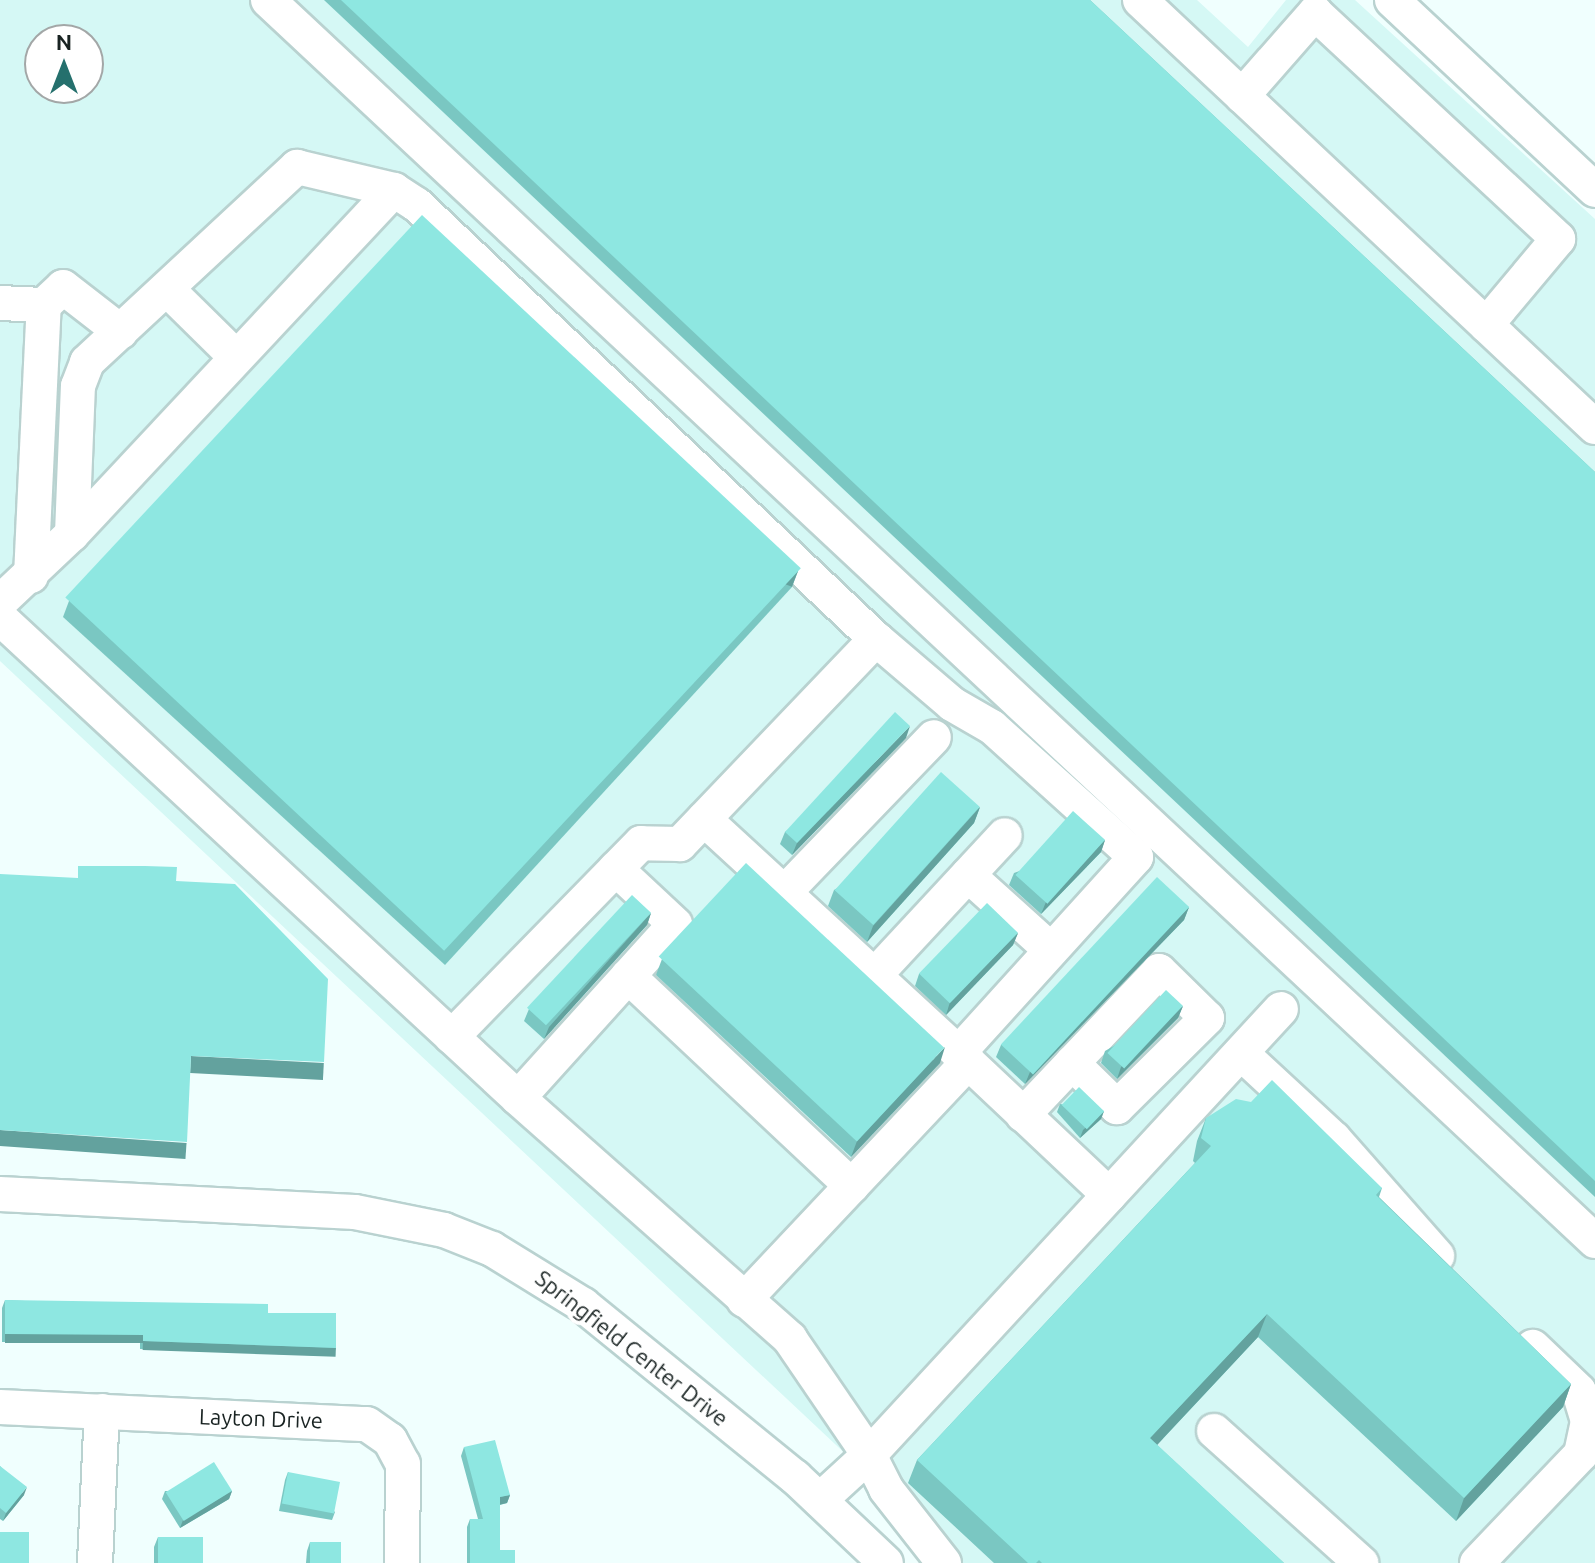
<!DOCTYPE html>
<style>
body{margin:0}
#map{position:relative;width:1595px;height:1563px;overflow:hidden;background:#f0fffe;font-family:Ubuntu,sans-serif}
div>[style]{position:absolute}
.built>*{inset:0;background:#d5f8f5}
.roads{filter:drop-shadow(2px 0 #b9d2d0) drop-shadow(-2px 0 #b9d2d0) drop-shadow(0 2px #b9d2d0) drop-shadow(0 -2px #b9d2d0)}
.minor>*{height:34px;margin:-17px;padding:0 17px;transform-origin:17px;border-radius:17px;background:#fff}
.wall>*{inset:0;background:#7ac7c2}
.shaded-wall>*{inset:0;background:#63a29e;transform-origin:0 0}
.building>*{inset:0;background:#8ee7e1;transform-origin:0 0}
span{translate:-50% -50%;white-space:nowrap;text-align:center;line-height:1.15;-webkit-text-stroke:8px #fff;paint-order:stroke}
.street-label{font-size:22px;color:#192322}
.north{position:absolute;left:24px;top:24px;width:80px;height:80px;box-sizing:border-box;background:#fff;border:2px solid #a3a7a7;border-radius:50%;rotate:0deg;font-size:22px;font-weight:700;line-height:32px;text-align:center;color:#192322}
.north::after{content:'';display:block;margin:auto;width:28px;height:36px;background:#25706d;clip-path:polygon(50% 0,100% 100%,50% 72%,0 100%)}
</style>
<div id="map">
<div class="built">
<i style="clip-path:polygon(evenodd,0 0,1197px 0,1248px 47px,1286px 0,1355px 0,1595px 219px,1595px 1563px,930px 1563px,852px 1460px,0 661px,0 0,40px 40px,88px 40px,88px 88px,40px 88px,40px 40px)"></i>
</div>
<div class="roads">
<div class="minor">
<i style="left:268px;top:0;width:1817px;rotate:43.08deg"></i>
<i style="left:1140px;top:0;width:624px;rotate:43.18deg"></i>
<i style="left:1392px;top:0;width:278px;rotate:43.1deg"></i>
<i style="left:1242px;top:96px;width:111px;rotate:-48.7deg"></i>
<i style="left:1315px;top:13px;width:332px;rotate:42.9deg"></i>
<i style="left:1558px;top:239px;width:112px;rotate:129.9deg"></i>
<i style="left:167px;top:289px;width:95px;rotate:44.6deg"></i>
<i style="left:0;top:303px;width:44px;rotate:2.6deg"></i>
<i style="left:72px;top:534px;width:148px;rotate:-87.7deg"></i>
<i style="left:78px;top:386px;width:26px;rotate:-69deg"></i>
<i style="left:87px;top:362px;width:287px;rotate:-42.9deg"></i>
<i style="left:297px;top:167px;width:100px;rotate:13.3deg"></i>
<i style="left:394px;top:190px;width:27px;rotate:33deg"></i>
<i style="left:417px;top:205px;width:632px;rotate:43.4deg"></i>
<i style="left:876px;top:639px;width:284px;rotate:133.7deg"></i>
<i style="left:680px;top:844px;width:39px;rotate:-179deg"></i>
<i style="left:641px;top:843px;width:271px;rotate:134.3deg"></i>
<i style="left:31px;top:576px;width:271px;rotate:-87.3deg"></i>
<i style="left:44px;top:305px;width:26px;rotate:-43deg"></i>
<i style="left:63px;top:287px;width:73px;rotate:37.8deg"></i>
<i style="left:0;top:602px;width:99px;rotate:-43.4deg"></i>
<i style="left:72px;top:534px;width:471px;rotate:-46.9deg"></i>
<i style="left:0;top:618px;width:706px;rotate:42.82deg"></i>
<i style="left:518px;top:1098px;width:363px;rotate:41.5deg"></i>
<i style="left:790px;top:1339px;width:140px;rotate:55.7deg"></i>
<i style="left:869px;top:1455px;width:607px;rotate:-47.27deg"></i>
<i style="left:876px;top:639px;width:100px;rotate:40.5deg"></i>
<i style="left:952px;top:704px;width:46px;rotate:29.9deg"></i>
<i style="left:992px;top:727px;width:194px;rotate:42.1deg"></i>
<i style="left:1136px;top:857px;width:265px;rotate:132.2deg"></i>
<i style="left:704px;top:819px;width:359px;rotate:42.6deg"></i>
<i style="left:968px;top:875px;width:112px;rotate:42.1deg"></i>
<i style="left:784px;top:893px;width:216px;rotate:-46.1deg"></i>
<i style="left:628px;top:976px;width:307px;rotate:43.2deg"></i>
<i style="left:874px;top:976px;width:192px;rotate:-47.1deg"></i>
<i style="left:1241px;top:1053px;width:127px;rotate:42.8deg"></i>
<i style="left:1334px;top:1139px;width:156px;rotate:48.6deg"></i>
<i style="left:518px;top:1098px;width:234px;rotate:-47.9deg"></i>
<i style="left:675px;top:924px;width:81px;rotate:-137deg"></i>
<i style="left:1023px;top:1115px;width:198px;rotate:-46.6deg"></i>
<i style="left:1159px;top:971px;width:67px;rotate:44.4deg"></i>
<i style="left:1207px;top:1018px;width:127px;rotate:135.3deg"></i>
<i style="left:1117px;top:1107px;width:63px;rotate:-135.6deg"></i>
<i style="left:0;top:1194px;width:355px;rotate:2.9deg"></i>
<i style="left:355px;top:1212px;width:91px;rotate:11.4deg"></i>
<i style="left:444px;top:1230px;width:52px;rotate:21.6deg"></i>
<i style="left:492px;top:1249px;width:107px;rotate:31.6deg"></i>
<i style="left:583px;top:1305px;width:273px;rotate:39.1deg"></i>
<i style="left:795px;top:1477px;width:125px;rotate:43.4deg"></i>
<i style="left:744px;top:1300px;width:327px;rotate:-46.7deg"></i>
<i style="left:968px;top:1062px;width:194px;rotate:43.3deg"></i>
<i style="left:0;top:1407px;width:367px;rotate:2.7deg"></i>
<i style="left:367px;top:1424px;width:28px;rotate:35deg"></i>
<i style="left:390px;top:1440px;width:27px;rotate:62deg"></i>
<i style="left:403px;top:1464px;width:99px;rotate:90.6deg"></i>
<i style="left:1214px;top:1431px;width:198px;rotate:41.9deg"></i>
<i style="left:820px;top:1500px;width:67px;rotate:-42.6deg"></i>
<i style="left:869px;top:1455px;width:38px;rotate:63deg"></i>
<i style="left:886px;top:1489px;width:94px;rotate:51.9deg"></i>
<i style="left:95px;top:1563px;width:152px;rotate:-87.4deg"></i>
<i style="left:1477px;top:1563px;width:151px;rotate:-46.3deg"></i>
<i style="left:1581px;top:1454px;width:34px;rotate:-78deg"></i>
<i style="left:1588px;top:1421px;width:31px;rotate:-107deg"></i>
<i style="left:1579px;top:1391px;width:64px;rotate:-136.3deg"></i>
</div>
</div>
<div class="wall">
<i style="clip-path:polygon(324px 0,1090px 0,1595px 472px,1595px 1197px)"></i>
<i style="clip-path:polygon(798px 571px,792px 587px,445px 965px,63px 617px,69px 601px)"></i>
<i style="clip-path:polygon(906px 738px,792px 855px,780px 844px,785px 832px)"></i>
<i style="clip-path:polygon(980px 807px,974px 823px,867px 942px,828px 906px,834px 890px)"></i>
<i style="clip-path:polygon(1105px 840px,1101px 852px,1041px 914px,1009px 885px,1014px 873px)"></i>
<i style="clip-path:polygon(1189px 907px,1184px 920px,1025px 1084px,996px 1057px,1001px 1045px)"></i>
<i style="clip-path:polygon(651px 913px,647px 925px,544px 1039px,524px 1021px,529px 1009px)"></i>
<i style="clip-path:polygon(1018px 933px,1013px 945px,946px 1015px,915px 986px,919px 974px)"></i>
<i style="clip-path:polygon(662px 959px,940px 1063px,851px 1157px,656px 975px)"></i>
<i style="clip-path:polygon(1183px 1006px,1178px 1018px,1117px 1079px,1101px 1063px,1105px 1051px)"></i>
<i style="clip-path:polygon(1060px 1104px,1104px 1111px,1101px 1119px,1080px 1138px,1057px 1112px)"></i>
<i style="clip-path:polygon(1206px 1118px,1382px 1188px,1379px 1197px,1571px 1384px,1563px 1407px,1456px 1521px,1258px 1337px,1157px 1445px,1284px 1563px,994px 1563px,908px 1483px,917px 1460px,1195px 1163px,1193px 1161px,1197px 1141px)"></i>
<i style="clip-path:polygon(5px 1300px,268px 1313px,336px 1348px,333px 1356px,140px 1349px,140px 1343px,2px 1342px,2px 1308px)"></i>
<i style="clip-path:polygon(464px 1447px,510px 1495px,507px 1503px,500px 1505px,500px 1550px,515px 1563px,467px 1563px,467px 1527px,470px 1519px,478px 1519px,461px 1456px)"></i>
<i style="clip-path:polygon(0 1466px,24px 1495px,3px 1521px,0 1519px)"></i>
<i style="clip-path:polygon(288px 1472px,335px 1512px,332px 1520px,279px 1511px,285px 1480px)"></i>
<i style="clip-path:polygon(165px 1491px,232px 1491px,229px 1499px,180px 1528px,162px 1499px)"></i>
<i style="clip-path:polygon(158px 1537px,202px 1563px,154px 1563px,154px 1547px)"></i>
<i style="clip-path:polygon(310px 1542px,340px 1563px,306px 1563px,307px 1551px)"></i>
</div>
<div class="shaded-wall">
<i style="left:798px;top:571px;width:17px;height:513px;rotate:111deg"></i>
<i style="clip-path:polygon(910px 726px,906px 738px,792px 855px,797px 843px)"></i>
<i style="clip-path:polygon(980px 807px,974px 823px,867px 942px,873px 926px)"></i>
<i style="clip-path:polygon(1105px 840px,1101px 852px,1041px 914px,1046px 902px)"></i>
<i style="clip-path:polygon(1189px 907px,1184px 920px,1025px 1084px,1030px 1072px)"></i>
<i style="clip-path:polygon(651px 913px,647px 925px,544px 1039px,549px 1027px)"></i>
<i style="clip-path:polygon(1018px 933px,1013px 945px,946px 1015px,950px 1002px)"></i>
<i style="clip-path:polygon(1183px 1006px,1178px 1018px,1117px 1079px,1121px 1067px)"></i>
<i style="clip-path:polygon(945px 1047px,940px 1063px,851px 1157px,857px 1141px)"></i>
<i style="left:191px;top:1056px;width:133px;height:17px;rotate:3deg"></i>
<i style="clip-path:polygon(1104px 1111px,1101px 1119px,1080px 1138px,1083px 1130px)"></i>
<i style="left:0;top:1130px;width:187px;height:16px;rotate:4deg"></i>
<i style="clip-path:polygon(1267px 1314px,1258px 1337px,1142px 1461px,1150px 1438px)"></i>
<i style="left:5px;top:1334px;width:138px;height:9px"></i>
<i style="left:143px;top:1341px;width:193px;height:9px;rotate:2deg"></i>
<i style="clip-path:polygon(1571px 1384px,1563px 1407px,1456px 1521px,1464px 1498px)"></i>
<i style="clip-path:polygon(27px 1487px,24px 1495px,3px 1521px,6px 1513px)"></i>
<i style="clip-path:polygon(232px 1491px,229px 1499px,180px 1528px,183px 1520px)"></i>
<i style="clip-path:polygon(510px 1495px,507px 1503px,498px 1505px,500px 1497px)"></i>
</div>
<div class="building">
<i style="clip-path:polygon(341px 0,1090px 0,1595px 472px,1595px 1181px)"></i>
<i style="left:422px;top:215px;width:518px;height:523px;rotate:43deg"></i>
<i style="clip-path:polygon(895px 712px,910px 726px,797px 843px,785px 832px)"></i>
<i style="left:941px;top:772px;width:52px;height:159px;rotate:42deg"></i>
<i style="left:1073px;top:811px;width:43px;height:86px;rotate:42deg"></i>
<i style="left:746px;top:863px;width:271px;height:128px;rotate:43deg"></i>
<i style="clip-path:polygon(78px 866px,145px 866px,177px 867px,176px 881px,235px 884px,328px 979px,324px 1062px,191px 1056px,187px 1142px,0 1130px,0 874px,78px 878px)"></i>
<i style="left:1157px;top:877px;width:44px;height:229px;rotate:43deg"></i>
<i style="left:632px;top:895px;width:26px;height:154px;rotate:43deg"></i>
<i style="left:987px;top:903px;width:43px;height:98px;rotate:44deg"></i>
<i style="left:1166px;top:990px;width:23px;height:86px;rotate:43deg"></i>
<i style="clip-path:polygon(1272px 1080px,1382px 1188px,1376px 1195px,1571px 1384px,1464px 1498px,1267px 1314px,1150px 1438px,1284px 1563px,1042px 1563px,1039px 1560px,1036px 1563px,1028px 1563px,917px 1460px,1211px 1146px,1201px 1138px,1206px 1118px,1236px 1099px,1251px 1102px)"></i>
<i style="left:1079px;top:1087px;width:35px;height:25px;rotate:44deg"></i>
<i style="clip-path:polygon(5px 1300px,268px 1304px,268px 1313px,336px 1313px,336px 1348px,143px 1341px,143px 1335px,5px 1334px)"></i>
<i style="clip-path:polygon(495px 1440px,510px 1495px,500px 1497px,500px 1550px,515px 1550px,515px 1563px,470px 1563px,470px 1519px,483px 1519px,464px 1447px)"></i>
<i style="left:214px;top:1462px;width:34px;height:57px;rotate:58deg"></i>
<i style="clip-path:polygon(0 1466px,27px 1487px,6px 1513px,0 1508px)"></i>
<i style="left:288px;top:1472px;width:53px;height:32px;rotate:11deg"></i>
<i style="left:0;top:1532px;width:29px;height:31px"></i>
<i style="left:158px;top:1537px;width:45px;height:26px"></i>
<i style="left:310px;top:1542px;width:31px;height:21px"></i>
</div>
<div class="street-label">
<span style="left:632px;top:1348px;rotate:38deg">Springfield Center Drive</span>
<span style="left:261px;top:1418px;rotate:2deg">Layton Drive</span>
</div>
<div class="north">N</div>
</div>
